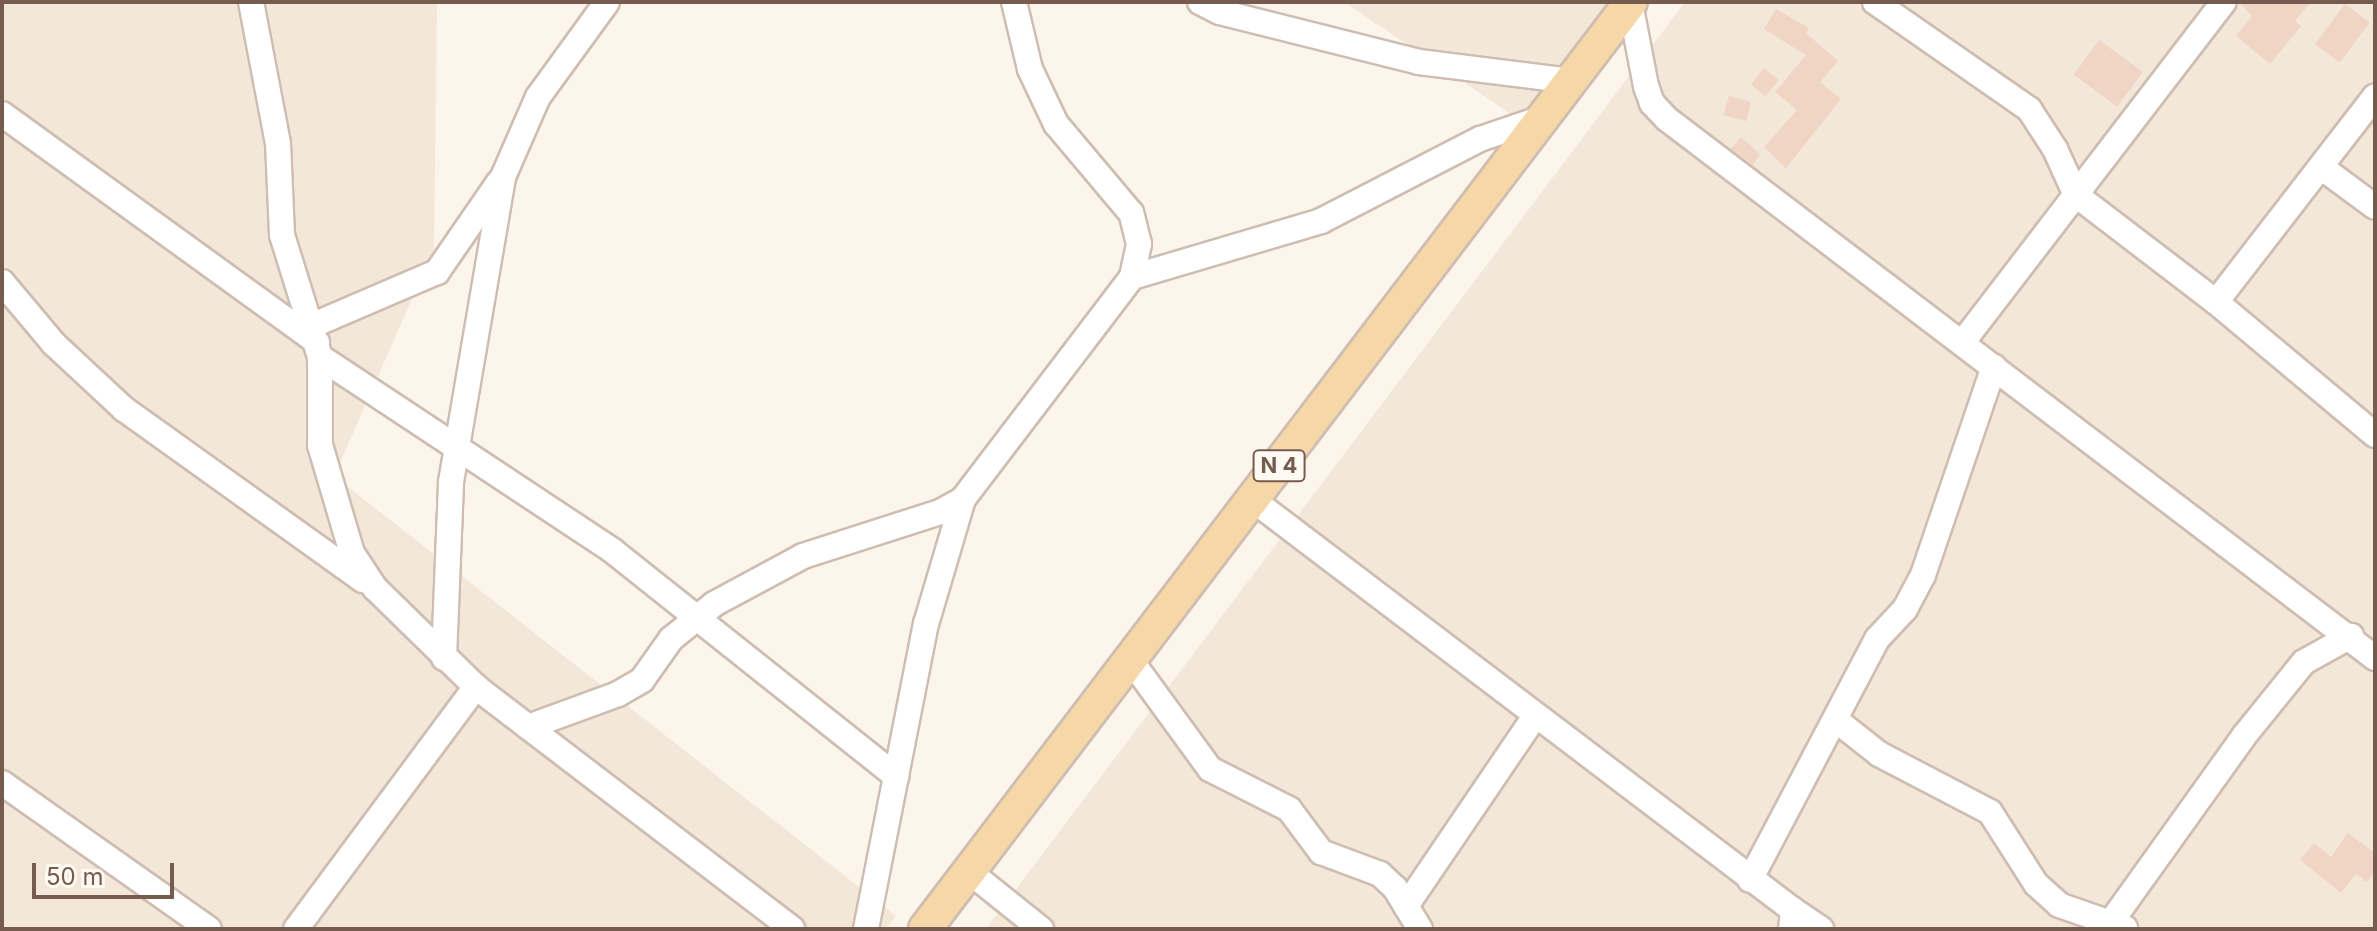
<!DOCTYPE html>
<style>
body{margin:0}
#map{position:relative;width:2377px;height:931px;overflow:hidden;background:#fcf5eb;font-family:Inter,sans-serif}
div>[style]{position:absolute}
.residential>*{inset:0;background:#f3e7da}
.building>*{inset:0;background:#f0d5c4;transform-origin:0 0}
.roads{filter:drop-shadow(2px 0 #cebdb0) drop-shadow(-2px 0 #cebdb0) drop-shadow(0 2px #cebdb0) drop-shadow(0 -2px #cebdb0)}
.minor>*{height:24px;margin:-12px;padding:0 12px;transform-origin:12px;border-radius:12px;background:#fff}
.major>*{height:32px;margin:-16px;padding:0 16px;transform-origin:16px;border-radius:16px;background:#f6d7a8}
span{translate:-50% -50%;white-space:nowrap;text-align:center;line-height:1.15;-webkit-text-stroke:6px #fef9f2;paint-order:stroke}
.shield-label span{padding:2px 6px;background:#fef9f2;border:2px solid;border-radius:6px;-webkit-text-stroke-width:0}
.shield-label{font-size:22px;color:#765c4e;font-weight:700}
.frame{position:absolute;inset:0;border:4px solid #765c4e;pointer-events:none}
.scale{position:absolute;left:32px;top:863px;width:142px;height:36px;box-sizing:border-box;border:4px solid #765c4e;border-top:0;padding-left:10px;font-size:24px;line-height:28px;white-space:nowrap;color:#765c4e;-webkit-text-stroke:6px #fef9f2;paint-order:stroke}
</style>
<div id="map">
<div class="residential">
<i style="clip-path:polygon(2px 2px,437px 2px,434px 249px,334px 476px,896px 916px,886px 929px,2px 929px)"></i>
<i style="clip-path:polygon(1344px 2px,1611px 2px,1520px 120px)"></i>
<i style="clip-path:polygon(1685px 2px,2375px 2px,2375px 929px,986px 929px)"></i>
</div>
<div class="building">
<i style="clip-path:polygon(2239px 2px,2311px 2px,2295px 21px,2301px 26px,2270px 64px,2236px 36px,2252px 16px)"></i>
<i style="left:2345px;top:4px;width:31px;height:50px;rotate:37deg"></i>
<i style="clip-path:polygon(1776px 9px,1809px 28px,1806px 33px,1838px 61px,1820px 82px,1841px 99px,1786px 168px,1764px 147px,1797px 110px,1775px 92px,1806px 55px,1764px 29px)"></i>
<i style="left:2099px;top:40px;width:54px;height:43px;rotate:36deg"></i>
<i style="left:1764px;top:68px;width:19px;height:21px;rotate:39deg"></i>
<i style="left:1729px;top:96px;width:23px;height:20px;rotate:15deg"></i>
<i style="clip-path:polygon(1741px 137px,1760px 154px,1753px 165px,1731px 149px)"></i>
<i style="clip-path:polygon(2348px 833px,2375px 853px,2375px 871px,2367px 882px,2356px 874px,2341px 893px,2300px 860px,2314px 843px,2331px 857px)"></i>
</div>
<div class="roads">
<div class="minor">
<i style="left:251px;top:2px;width:144px;rotate:79.2deg"></i>
<i style="left:278px;top:143px;width:92px;rotate:87.5deg"></i>
<i style="left:282px;top:235px;width:128px;rotate:72.7deg"></i>
<i style="left:320px;top:357px;width:88px;rotate:90deg"></i>
<i style="left:320px;top:445px;width:113px;rotate:73.5deg"></i>
<i style="left:352px;top:553px;width:42px;rotate:56.7deg"></i>
<i style="left:375px;top:588px;width:141px;rotate:44.4deg"></i>
<i style="left:476px;top:687px;width:398px;rotate:37.4deg"></i>
<i style="left:1200px;top:2px;width:22px;rotate:27deg"></i>
<i style="left:1220px;top:12px;width:205px;rotate:14.1deg"></i>
<i style="left:1419px;top:62px;width:153px;rotate:7.1deg"></i>
<i style="left:1875px;top:2px;width:188px;rotate:34.8deg"></i>
<i style="left:2029px;top:109px;width:48px;rotate:57deg"></i>
<i style="left:2055px;top:149px;width:51px;rotate:65.5deg"></i>
<i style="left:2076px;top:195px;width:176px;rotate:37.4deg"></i>
<i style="left:2216px;top:302px;width:207px;rotate:39.9deg"></i>
<i style="left:1630px;top:3px;width:85px;rotate:79.1deg"></i>
<i style="left:1646px;top:86px;width:18px;rotate:71deg"></i>
<i style="left:1652px;top:103px;width:22px;rotate:47deg"></i>
<i style="left:1667px;top:119px;width:890px;rotate:37.28deg"></i>
<i style="left:2px;top:114px;width:389px;rotate:35.9deg"></i>
<i style="left:2321px;top:167px;width:67px;rotate:36.5deg"></i>
<i style="left:1132px;top:277px;width:197px;rotate:-16.5deg"></i>
<i style="left:1321px;top:221px;width:179px;rotate:-27.3deg"></i>
<i style="left:1480px;top:139px;width:72px;rotate:-18.7deg"></i>
<i style="left:2px;top:282px;width:81px;rotate:50deg"></i>
<i style="left:54px;top:344px;width:96px;rotate:42.9deg"></i>
<i style="left:124px;top:409px;width:294px;rotate:35.6deg"></i>
<i style="left:2216px;top:302px;width:260px;rotate:-52.3deg"></i>
<i style="left:311px;top:326px;width:137px;rotate:-23.2deg"></i>
<i style="left:437px;top:272px;width:109px;rotate:-55.4deg"></i>
<i style="left:1962px;top:343px;width:430px;rotate:-52.5deg"></i>
<i style="left:320px;top:357px;width:351px;rotate:33.5deg"></i>
<i style="left:613px;top:551px;width:362px;rotate:38.5deg"></i>
<i style="left:1253px;top:500px;width:678px;rotate:37.21deg"></i>
<i style="left:1793px;top:910px;width:19px;rotate:96deg"></i>
<i style="left:444px;top:658px;width:176px;rotate:-87.7deg"></i>
<i style="left:451px;top:482px;width:309px;rotate:-80.3deg"></i>
<i style="left:503px;top:177px;width:87px;rotate:-66.4deg"></i>
<i style="left:538px;top:97px;width:117px;rotate:-54deg"></i>
<i style="left:1132px;top:662px;width:132px;rotate:53.9deg"></i>
<i style="left:1210px;top:769px;width:89px;rotate:26.9deg"></i>
<i style="left:1289px;top:809px;width:54px;rotate:53.3deg"></i>
<i style="left:1321px;top:852px;width:63px;rotate:20.4deg"></i>
<i style="left:1380px;top:874px;width:21px;rotate:43deg"></i>
<i style="left:1395px;top:888px;width:48px;rotate:58.6deg"></i>
<i style="left:1836px;top:720px;width:55px;rotate:38.3deg"></i>
<i style="left:1879px;top:754px;width:125px;rotate:27.6deg"></i>
<i style="left:1990px;top:812px;width:85px;rotate:57.4deg"></i>
<i style="left:2036px;top:884px;width:31px;rotate:42deg"></i>
<i style="left:2059px;top:905px;width:70px;rotate:19.2deg"></i>
<i style="left:528px;top:727px;width:96px;rotate:-20.1deg"></i>
<i style="left:618px;top:694px;width:28px;rotate:-30deg"></i>
<i style="left:642px;top:680px;width:50px;rotate:-54.7deg"></i>
<i style="left:671px;top:639px;width:55px;rotate:-39.1deg"></i>
<i style="left:714px;top:604px;width:101px;rotate:-28.3deg"></i>
<i style="left:803px;top:556px;width:144px;rotate:-17.8deg"></i>
<i style="left:940px;top:512px;width:26px;rotate:-29deg"></i>
<i style="left:963px;top:499px;width:279px;rotate:-52.7deg"></i>
<i style="left:1132px;top:277px;width:34px;rotate:-78deg"></i>
<i style="left:1139px;top:244px;width:32px;rotate:-104deg"></i>
<i style="left:1131px;top:213px;width:116px;rotate:-130.1deg"></i>
<i style="left:1056px;top:124px;width:61px;rotate:-115.3deg"></i>
<i style="left:1030px;top:69px;width:69px;rotate:-103.4deg"></i>
<i style="left:2px;top:783px;width:253px;rotate:35.2deg"></i>
<i style="left:971px;top:873px;width:90px;rotate:38.7deg"></i>
<i style="left:1750px;top:880px;width:272px;rotate:-62.2deg"></i>
<i style="left:1877px;top:639px;width:41px;rotate:-47deg"></i>
<i style="left:1905px;top:609px;width:38px;rotate:-62deg"></i>
<i style="left:1923px;top:575px;width:220px;rotate:-71.2deg"></i>
<i style="left:1406px;top:906px;width:230px;rotate:-55.8deg"></i>
<i style="left:1793px;top:910px;width:34px;rotate:34deg"></i>
<i style="left:296px;top:929px;width:302px;rotate:-53.4deg"></i>
<i style="left:866px;top:929px;width:311px;rotate:-78.9deg"></i>
<i style="left:926px;top:624px;width:130px;rotate:-73.5deg"></i>
<i style="left:2106px;top:929px;width:237px;rotate:-54.4deg"></i>
<i style="left:2244px;top:736px;width:95px;rotate:-51deg"></i>
<i style="left:2304px;top:662px;width:54px;rotate:-29deg"></i>
</div>
<div class="major">
<i style="left:925px;top:929px;width:1165px;rotate:-52.71deg"></i>
</div>
</div>
<div class="shield-label">
<span style="left:1279px;top:466px">N 4</span>
</div>
<div class="frame"></div>
<div class="scale">50 m</div>
</div>
